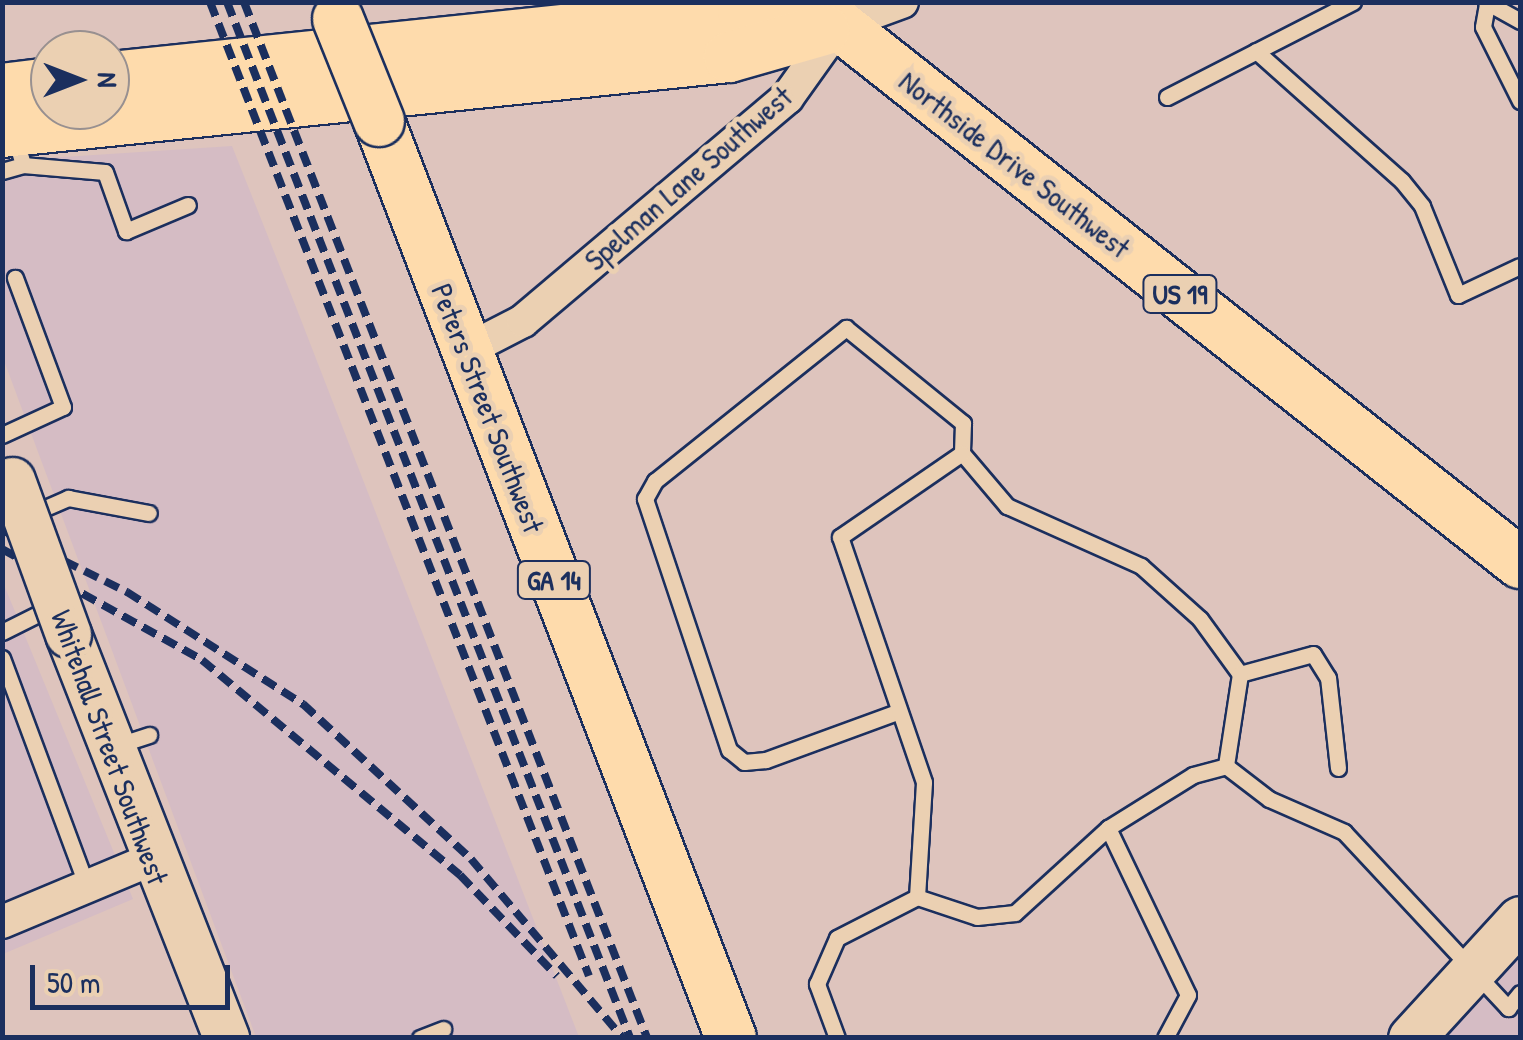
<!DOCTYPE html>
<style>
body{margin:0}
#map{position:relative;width:1523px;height:1040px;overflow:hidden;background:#dec4bd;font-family:"Patrick Hand",sans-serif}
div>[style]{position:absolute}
.built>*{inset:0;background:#d5bcc4}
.roads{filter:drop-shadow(2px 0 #1b2f5e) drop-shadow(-2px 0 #1b2f5e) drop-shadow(0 2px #1b2f5e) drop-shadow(0 -2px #1b2f5e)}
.lane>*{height:15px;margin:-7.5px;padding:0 7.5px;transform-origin:7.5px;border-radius:7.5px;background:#ebd0b2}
.street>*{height:32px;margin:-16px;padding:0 16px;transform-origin:16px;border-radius:16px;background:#ebd0b2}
.secondary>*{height:45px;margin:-22.5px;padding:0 22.5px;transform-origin:22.5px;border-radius:22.5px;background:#ebd0b2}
.primary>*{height:50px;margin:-25px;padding:0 25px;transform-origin:25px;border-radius:25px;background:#fedbac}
.rail>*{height:8px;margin-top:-4px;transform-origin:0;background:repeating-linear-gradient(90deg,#1b2f5e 0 15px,transparent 0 23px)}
.bridges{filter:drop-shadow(2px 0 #1b2f5e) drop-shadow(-2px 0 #1b2f5e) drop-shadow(0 2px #1b2f5e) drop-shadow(0 -2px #1b2f5e)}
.secondary-bridge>*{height:45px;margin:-22.5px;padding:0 22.5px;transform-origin:22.5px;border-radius:22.5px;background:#ebd0b2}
.primary-bridge>*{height:50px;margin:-25px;padding:0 25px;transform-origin:25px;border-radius:25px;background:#fedbac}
span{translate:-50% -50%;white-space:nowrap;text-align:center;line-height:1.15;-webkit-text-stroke:10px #ebd0b2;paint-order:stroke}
.shield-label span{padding:2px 8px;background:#ebd0b2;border:2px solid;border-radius:8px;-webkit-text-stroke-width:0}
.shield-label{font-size:28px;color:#1b2f5e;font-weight:700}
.street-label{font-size:30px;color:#1b2f5e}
.frame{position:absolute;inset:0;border:5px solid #1b2f5e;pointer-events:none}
.north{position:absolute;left:30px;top:30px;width:100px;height:100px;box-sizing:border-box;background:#ebd0b2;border:2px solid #989090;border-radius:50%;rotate:90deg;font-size:28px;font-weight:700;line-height:40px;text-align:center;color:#1b2f5e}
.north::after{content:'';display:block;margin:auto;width:35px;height:45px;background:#1b2f5e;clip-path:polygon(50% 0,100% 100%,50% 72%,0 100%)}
.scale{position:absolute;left:30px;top:965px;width:200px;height:45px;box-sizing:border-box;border:5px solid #1b2f5e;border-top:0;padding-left:12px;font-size:30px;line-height:35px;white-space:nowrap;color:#1b2f5e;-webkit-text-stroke:8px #ebd0b2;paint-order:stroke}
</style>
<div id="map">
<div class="built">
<i style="clip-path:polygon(232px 146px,296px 307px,579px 1037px,256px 1037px,3px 358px,2px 161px)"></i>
<i style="clip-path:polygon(2px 580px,133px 899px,3px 954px,2px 954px)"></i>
<i style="clip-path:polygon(1520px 945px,1520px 1037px,1428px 1037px)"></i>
</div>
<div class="roads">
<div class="lane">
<i style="left:1486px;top:2px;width:39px;rotate:29deg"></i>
<i style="left:1487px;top:4px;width:23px;rotate:100deg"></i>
<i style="left:1483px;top:27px;width:83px;rotate:63.4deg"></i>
<i style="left:1256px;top:51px;width:195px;rotate:41.7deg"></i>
<i style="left:1402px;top:181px;width:32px;rotate:51deg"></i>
<i style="left:1422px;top:206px;width:96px;rotate:68deg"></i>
<i style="left:1458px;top:295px;width:68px;rotate:-25.1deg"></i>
<i style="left:1167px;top:97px;width:209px;rotate:-27.1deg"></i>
<i style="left:15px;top:138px;width:28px;rotate:73deg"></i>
<i style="left:23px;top:165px;width:82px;rotate:4.9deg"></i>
<i style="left:105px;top:172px;width:63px;rotate:70.4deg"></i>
<i style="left:126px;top:231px;width:67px;rotate:-22.8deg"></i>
<i style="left:2px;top:171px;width:22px;rotate:-16deg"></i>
<i style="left:2px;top:435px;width:67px;rotate:-24.7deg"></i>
<i style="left:63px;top:407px;width:138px;rotate:-110.4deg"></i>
<i style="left:29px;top:515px;width:43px;rotate:-23.6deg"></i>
<i style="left:68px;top:498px;width:82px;rotate:10.5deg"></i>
<i style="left:2px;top:632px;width:58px;rotate:-26.6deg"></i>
<i style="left:2px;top:658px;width:243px;rotate:69.6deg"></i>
<i style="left:897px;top:712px;width:140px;rotate:159.9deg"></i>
<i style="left:766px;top:760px;width:22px;rotate:175deg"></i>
<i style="left:744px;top:762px;width:19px;rotate:-141deg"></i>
<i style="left:729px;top:750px;width:265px;rotate:-108.5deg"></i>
<i style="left:645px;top:499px;width:21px;rotate:-61deg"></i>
<i style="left:655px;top:481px;width:245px;rotate:-38.7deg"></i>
<i style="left:846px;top:328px;width:151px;rotate:39.1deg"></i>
<i style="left:963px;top:423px;width:30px;rotate:92deg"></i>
<i style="left:962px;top:453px;width:70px;rotate:49.7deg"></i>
<i style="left:1007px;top:506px;width:147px;rotate:24.1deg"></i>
<i style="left:1141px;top:566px;width:79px;rotate:41.9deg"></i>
<i style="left:1200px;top:619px;width:68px;rotate:54deg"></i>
<i style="left:115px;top:746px;width:36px;rotate:-18deg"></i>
<i style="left:1338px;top:768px;width:91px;rotate:-96.3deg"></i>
<i style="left:1328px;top:678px;width:28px;rotate:-122deg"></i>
<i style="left:1313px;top:654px;width:76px;rotate:164.7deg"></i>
<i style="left:1240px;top:674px;width:93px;rotate:98.7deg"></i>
<i style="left:1226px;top:766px;width:54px;rotate:37.5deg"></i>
<i style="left:1269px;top:799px;width:82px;rotate:23.7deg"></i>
<i style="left:1344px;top:832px;width:241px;rotate:47deg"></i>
<i style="left:1508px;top:1008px;width:19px;rotate:-51deg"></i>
<i style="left:1108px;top:828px;width:185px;rotate:64.4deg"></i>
<i style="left:1188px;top:995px;width:49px;rotate:118.1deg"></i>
<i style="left:917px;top:897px;width:115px;rotate:-86.5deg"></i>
<i style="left:924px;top:782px;width:259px;rotate:-108.9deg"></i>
<i style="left:840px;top:537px;width:148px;rotate:-34.5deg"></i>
<i style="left:420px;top:1038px;width:25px;rotate:-21deg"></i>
<i style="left:837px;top:1038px;width:58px;rotate:-110.3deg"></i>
<i style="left:817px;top:984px;width:50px;rotate:-66.5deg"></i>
<i style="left:837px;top:938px;width:90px;rotate:-27.1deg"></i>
<i style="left:917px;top:897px;width:63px;rotate:18.4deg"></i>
<i style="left:977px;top:917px;width:38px;rotate:-6deg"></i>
<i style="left:1015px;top:913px;width:126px;rotate:-42.4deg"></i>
<i style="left:1108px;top:828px;width:100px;rotate:-31.9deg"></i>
<i style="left:1193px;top:775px;width:34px;rotate:-15deg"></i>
</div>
<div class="street">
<i style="left:465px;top:351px;width:65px;rotate:-27.3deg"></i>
<i style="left:523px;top:321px;width:346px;rotate:-40.2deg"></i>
<i style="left:787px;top:98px;width:90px;rotate:-54.5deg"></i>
<i style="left:839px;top:25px;width:67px;rotate:-20.1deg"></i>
<i style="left:2px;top:922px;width:160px;rotate:-22.7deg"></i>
</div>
<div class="secondary">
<i style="left:68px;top:634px;width:434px;rotate:68.6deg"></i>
<i style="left:1411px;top:1038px;width:161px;rotate:-47.5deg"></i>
</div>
<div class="primary">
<i style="left:110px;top:77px;width:636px;rotate:-5.95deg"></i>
<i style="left:743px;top:11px;width:97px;rotate:8.3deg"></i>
<i style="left:839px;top:25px;width:868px;rotate:38.31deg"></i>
<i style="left:2px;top:89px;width:48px;rotate:-7.1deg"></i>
<i style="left:379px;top:121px;width:982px;rotate:69deg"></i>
<i style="left:2px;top:132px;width:731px;rotate:-5.89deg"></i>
<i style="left:729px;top:57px;width:99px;rotate:-15.9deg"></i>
</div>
</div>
<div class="rail">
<i style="left:210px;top:2px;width:1045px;rotate:68.74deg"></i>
<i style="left:227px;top:2px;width:1112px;rotate:68.74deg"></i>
<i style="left:244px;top:2px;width:1112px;rotate:68.74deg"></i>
<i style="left:2px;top:530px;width:140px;rotate:26.4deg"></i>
<i style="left:127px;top:592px;width:209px;rotate:32.5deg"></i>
<i style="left:303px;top:704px;width:229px;rotate:42.7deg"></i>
<i style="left:471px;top:859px;width:235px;rotate:49.7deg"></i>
<i style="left:2px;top:549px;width:229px;rotate:29deg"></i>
<i style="left:202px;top:660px;width:336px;rotate:39.8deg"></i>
<i style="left:460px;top:875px;width:140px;rotate:46.2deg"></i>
</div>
<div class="bridges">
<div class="secondary-bridge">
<i style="left:12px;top:480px;width:164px;rotate:70deg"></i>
</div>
<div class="primary-bridge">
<i style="left:338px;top:19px;width:110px;rotate:68.1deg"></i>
</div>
</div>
<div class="shield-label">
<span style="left:1180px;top:294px">US 19</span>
<span style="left:554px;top:580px">GA 14</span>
</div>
<div class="street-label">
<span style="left:1015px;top:164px;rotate:38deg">Northside Drive Southwest</span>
<span style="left:688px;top:178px;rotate:-41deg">Spelman Lane Southwest</span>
<span style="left:488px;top:408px;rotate:69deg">Peters Street Southwest</span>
<span style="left:110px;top:747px;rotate:70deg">Whitehall Street Southwest</span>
</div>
<div class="frame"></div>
<div class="north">N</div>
<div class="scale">50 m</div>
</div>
